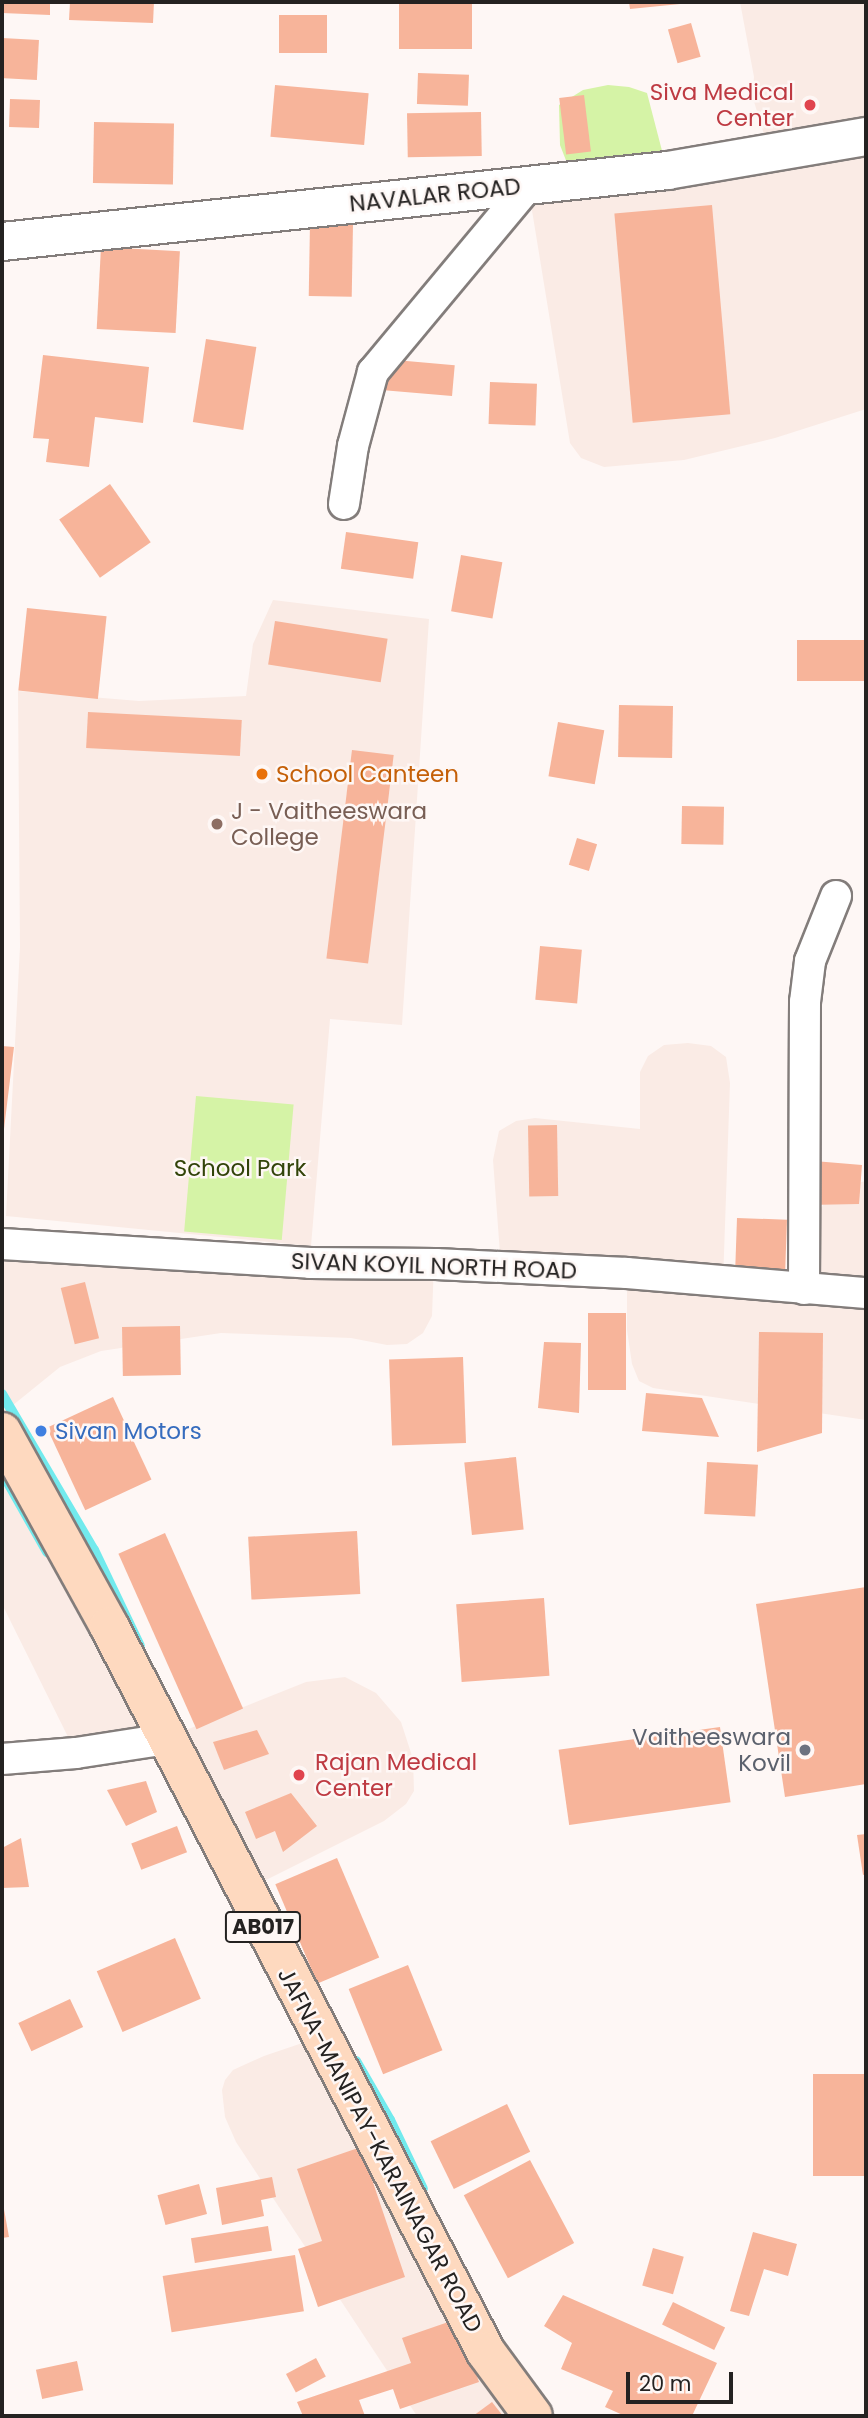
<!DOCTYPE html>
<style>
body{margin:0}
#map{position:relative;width:868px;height:2418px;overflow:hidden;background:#fef7f5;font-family:Poppins,sans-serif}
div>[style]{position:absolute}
.built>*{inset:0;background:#faebe5}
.green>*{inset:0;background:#d5f3a6;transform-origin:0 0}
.stream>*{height:10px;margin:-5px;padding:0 5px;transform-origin:5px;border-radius:5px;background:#72eaed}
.building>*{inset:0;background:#f7b49a;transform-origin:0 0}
.roads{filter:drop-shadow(2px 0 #837d7b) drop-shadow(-2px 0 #837d7b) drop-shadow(0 2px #837d7b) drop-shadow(0 -2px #837d7b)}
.minor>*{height:30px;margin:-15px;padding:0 15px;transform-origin:15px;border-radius:15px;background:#fff}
.tertiary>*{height:37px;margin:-18.5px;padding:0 18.5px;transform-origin:18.5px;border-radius:18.5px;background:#fff}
.primary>*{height:38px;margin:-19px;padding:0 19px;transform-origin:19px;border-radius:19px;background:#fed9bf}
.dots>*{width:19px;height:19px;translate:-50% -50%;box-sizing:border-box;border:4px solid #fef7f5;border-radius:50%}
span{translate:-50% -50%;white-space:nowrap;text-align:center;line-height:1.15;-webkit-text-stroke:5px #fef7f5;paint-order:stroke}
.shield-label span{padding:2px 5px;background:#fef7f5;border:2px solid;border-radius:5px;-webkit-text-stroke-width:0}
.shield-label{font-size:21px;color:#242221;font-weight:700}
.health-label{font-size:23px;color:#be3a42}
.right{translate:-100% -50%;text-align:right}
.left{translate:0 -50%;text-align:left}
.street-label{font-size:23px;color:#242221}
.food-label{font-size:23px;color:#c56008}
.education-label{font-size:23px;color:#785e54}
.park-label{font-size:23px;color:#324409}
.shop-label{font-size:23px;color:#366cbe}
.worship-label{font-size:23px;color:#5b616d}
.frame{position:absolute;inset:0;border:4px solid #242221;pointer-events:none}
.scale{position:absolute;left:626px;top:2372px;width:107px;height:32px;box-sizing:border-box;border:4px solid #242221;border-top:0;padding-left:9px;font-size:21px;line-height:24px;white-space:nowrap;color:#242221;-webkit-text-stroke:5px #fef7f5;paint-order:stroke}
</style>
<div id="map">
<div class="built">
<i style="clip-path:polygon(740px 2px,866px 2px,866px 409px,775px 438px,684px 460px,604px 467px,581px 458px,570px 443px,528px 186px,769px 151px,752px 95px,754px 77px)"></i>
<i style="clip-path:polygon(273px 600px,429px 619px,402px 1025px,330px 1019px,311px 1246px,6px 1216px,20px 947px,18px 691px,139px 701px,246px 696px,253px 644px)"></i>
<i style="clip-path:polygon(688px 1043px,711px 1046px,726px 1057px,730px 1083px,723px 1282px,821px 1290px,818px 1214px,832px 1189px,866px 1181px,866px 1420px,653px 1388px,639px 1381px,632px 1364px,627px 1330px,627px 1273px,501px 1267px,493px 1160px,499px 1131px,516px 1121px,535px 1118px,640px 1129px,640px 1072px,648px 1056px,664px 1045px)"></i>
<i style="clip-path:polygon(2px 1241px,434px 1262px,432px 1316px,423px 1333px,407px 1344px,387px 1345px,351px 1338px,221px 1333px,101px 1351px,60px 1367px,2px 1414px)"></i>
<i style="clip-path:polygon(2px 1432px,166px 1738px,306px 1682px,345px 1677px,376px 1693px,401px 1722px,413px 1759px,414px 1791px,406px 1804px,384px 1821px,244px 1891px,166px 1739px,76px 1753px,2px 1604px)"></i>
<i style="clip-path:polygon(320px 2037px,533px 2416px,417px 2416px,236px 2142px,225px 2117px,222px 2090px,225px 2080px,233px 2070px,264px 2056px)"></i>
</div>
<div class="green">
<i style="clip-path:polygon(608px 85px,629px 87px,647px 93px,667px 170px,574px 181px,560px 145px,559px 105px,583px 90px)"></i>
<i style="left:196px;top:1096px;width:98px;height:136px;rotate:5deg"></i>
</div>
<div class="stream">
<i style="left:2px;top:1394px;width:181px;rotate:59.5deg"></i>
<i style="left:94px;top:1550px;width:106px;rotate:64.4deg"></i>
<i style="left:2px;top:1472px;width:92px;rotate:60.6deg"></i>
<i style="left:356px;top:2061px;width:68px;rotate:60deg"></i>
<i style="left:390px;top:2120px;width:76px;rotate:64.4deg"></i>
</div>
<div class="building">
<i style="clip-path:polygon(2px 2px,50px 2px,50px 15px,2px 13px)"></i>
<i style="clip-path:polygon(70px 2px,154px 2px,153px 23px,69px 20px)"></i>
<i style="left:399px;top:2px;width:73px;height:47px"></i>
<i style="clip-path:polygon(629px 2px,680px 2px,680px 4px,630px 9px)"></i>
<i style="left:279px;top:15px;width:48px;height:38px"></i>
<i style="left:691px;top:23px;width:35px;height:24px;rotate:74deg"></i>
<i style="left:2px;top:38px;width:37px;height:40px;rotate:3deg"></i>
<i style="left:418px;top:73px;width:51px;height:31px;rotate:2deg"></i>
<i style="left:275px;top:85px;width:94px;height:52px;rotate:5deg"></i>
<i style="left:584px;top:95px;width:57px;height:25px;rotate:83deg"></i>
<i style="left:10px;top:99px;width:30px;height:28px;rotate:2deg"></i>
<i style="left:481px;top:112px;width:44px;height:74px;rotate:89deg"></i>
<i style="left:94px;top:122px;width:80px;height:61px;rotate:1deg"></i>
<i style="left:712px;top:205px;width:210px;height:98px;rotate:85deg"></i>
<i style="left:310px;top:223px;width:43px;height:73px;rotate:1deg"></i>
<i style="left:101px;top:247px;width:79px;height:82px;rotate:3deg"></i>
<i style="left:206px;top:339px;width:51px;height:84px;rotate:9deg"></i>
<i style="clip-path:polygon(43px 355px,149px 367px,143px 423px,95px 417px,89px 467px,46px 462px,49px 439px,33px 438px)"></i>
<i style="left:384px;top:359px;width:71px;height:31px;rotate:5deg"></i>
<i style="left:490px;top:382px;width:47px;height:42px;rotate:2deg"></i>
<i style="left:110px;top:484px;width:71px;height:62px;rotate:55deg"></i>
<i style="left:346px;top:532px;width:73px;height:37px;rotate:8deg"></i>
<i style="left:461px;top:555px;width:42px;height:57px;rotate:10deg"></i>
<i style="left:27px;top:608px;width:80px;height:83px;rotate:6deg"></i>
<i style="left:275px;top:621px;width:114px;height:44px;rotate:9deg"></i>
<i style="left:866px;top:640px;width:41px;height:69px;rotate:90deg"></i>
<i style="left:619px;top:705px;width:54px;height:52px;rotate:1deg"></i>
<i style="left:88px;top:712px;width:154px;height:36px;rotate:3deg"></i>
<i style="left:558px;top:722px;width:47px;height:55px;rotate:10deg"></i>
<i style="left:352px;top:750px;width:42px;height:210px;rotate:7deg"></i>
<i style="left:682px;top:806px;width:42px;height:38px;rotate:1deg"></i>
<i style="left:577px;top:838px;width:21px;height:28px;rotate:17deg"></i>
<i style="left:540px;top:946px;width:42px;height:54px;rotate:5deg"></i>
<i style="clip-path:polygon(2px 1046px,14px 1047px,3px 1137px,2px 1137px)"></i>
<i style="left:557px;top:1125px;width:71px;height:29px;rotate:89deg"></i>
<i style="clip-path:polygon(814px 1161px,862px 1165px,859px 1204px,808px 1205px)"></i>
<i style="left:737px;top:1218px;width:50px;height:51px;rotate:2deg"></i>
<i style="left:85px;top:1282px;width:58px;height:25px;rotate:76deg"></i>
<i style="left:588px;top:1313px;width:38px;height:77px"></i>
<i style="left:180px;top:1326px;width:49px;height:58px;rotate:89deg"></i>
<i style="clip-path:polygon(759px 1332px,823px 1333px,822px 1433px,757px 1452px)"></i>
<i style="clip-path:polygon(544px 1342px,581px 1343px,579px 1413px,538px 1408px)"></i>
<i style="left:463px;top:1357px;width:86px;height:74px;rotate:88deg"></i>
<i style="clip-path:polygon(646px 1393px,702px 1398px,719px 1437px,642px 1431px)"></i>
<i style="left:113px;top:1397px;width:91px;height:73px;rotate:65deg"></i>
<i style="left:516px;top:1457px;width:73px;height:52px;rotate:84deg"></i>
<i style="left:707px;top:1462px;width:51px;height:52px;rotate:3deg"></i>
<i style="left:357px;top:1531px;width:63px;height:109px;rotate:87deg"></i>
<i style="left:165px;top:1533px;width:192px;height:51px;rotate:66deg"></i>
<i style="clip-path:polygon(866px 1587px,866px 1784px,785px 1797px,756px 1604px)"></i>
<i style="left:544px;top:1598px;width:78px;height:88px;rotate:86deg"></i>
<i style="left:720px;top:1727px;width:76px;height:163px;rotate:82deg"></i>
<i style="clip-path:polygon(257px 1730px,269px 1754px,224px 1770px,213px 1742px)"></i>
<i style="clip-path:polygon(146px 1781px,157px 1812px,126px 1826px,107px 1790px)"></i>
<i style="clip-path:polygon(291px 1793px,317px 1826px,283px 1852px,275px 1831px,256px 1839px,245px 1812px)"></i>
<i style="left:177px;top:1826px;width:28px;height:49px;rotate:69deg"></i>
<i style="clip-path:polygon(866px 1834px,866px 1874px,863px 1875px,857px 1835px)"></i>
<i style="clip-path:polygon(21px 1838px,29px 1887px,2px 1888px,2px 1848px)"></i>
<i style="left:337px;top:1858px;width:108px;height:67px;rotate:67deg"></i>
<i style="left:175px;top:1938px;width:66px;height:85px;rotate:67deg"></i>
<i style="left:408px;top:1965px;width:92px;height:64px;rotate:68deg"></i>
<i style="left:70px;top:1999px;width:31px;height:57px;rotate:65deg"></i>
<i style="left:866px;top:2074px;width:102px;height:53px;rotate:90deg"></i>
<i style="left:507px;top:2104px;width:53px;height:85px;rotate:64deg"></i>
<i style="clip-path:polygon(361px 2147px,405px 2277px,318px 2307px,298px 2249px,322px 2241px,297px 2169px)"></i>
<i style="left:530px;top:2160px;width:94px;height:75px;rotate:62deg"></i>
<i style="clip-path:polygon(272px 2177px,276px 2197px,261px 2200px,264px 2216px,222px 2225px,216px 2188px)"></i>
<i style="left:199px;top:2184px;width:31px;height:43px;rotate:75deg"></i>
<i style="clip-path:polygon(2px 2198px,9px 2237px,2px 2238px)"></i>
<i style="left:268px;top:2226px;width:25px;height:78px;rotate:81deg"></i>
<i style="clip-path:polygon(753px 2232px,797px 2244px,788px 2276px,764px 2269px,749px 2316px,730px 2311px)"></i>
<i style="left:653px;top:2248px;width:32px;height:39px;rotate:16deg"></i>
<i style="left:295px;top:2255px;width:57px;height:134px;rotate:81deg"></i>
<i style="clip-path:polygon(563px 2295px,717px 2363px,692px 2416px,625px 2416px,605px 2407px,613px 2391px,561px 2369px,572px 2343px,544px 2326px)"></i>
<i style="left:673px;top:2302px;width:58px;height:25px;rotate:26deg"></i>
<i style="clip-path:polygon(457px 2319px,479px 2382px,400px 2409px,393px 2389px,359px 2400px,365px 2416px,303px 2416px,297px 2402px,411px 2363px,402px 2338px)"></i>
<i style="left:316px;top:2358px;width:21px;height:34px;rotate:62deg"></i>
<i style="left:77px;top:2361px;width:30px;height:42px;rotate:78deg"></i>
<i style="clip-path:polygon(492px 2402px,503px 2416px,473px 2416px)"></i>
</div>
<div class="roads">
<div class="minor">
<i style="left:344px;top:504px;width:59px;rotate:-81.2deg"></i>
<i style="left:353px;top:446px;width:77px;rotate:-74.9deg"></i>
<i style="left:373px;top:372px;width:242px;rotate:-50.2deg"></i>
<i style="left:2px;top:1244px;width:309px;rotate:3.5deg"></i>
<i style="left:310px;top:1263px;width:126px;rotate:0.5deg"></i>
<i style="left:436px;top:1264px;width:191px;rotate:2.7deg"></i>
<i style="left:627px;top:1273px;width:240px;rotate:4.8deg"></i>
<i style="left:804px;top:1289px;width:287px;rotate:-89.8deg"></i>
<i style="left:805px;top:1002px;width:41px;rotate:-83deg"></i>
<i style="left:810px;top:961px;width:70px;rotate:-68.2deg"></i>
<i style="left:2px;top:1759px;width:74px;rotate:-4.6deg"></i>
<i style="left:76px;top:1753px;width:91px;rotate:-8.8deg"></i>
</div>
<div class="tertiary">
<i style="left:2px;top:241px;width:669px;rotate:-6.09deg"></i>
<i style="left:667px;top:170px;width:202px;rotate:-9.7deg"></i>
</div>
<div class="primary">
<i style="left:2px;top:1432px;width:222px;rotate:61.1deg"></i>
<i style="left:109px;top:1626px;width:818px;rotate:62.56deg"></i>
<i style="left:486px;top:2352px;width:79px;rotate:53.7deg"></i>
</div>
</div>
<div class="dots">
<i style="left:810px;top:105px;background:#e0444e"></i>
<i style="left:262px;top:774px;background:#e8710a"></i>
<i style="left:217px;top:824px;background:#8d6e63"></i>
<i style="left:41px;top:1431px;background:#3f7fe0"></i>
<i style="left:805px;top:1750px;background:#6b7280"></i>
<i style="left:299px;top:1775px;background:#e0444e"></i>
</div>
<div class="shield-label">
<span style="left:263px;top:1927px">AB017</span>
</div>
<div class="health-label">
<span class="right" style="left:794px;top:105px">Siva Medical<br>Center</span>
<span class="left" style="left:315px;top:1775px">Rajan Medical<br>Center</span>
</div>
<div class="street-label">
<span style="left:435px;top:195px;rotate:-6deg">NAVALAR ROAD</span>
<span style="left:434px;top:1266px;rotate:2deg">SIVAN KOYIL NORTH ROAD</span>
<span style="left:380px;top:2150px;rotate:62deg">JAFNA-MANIPAY-KARAINAGAR ROAD</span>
</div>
<div class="food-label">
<span class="left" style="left:276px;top:774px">School Canteen</span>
</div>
<div class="education-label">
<span class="left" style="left:231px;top:824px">J - Vaitheeswara<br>College</span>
</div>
<div class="park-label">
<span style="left:240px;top:1168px">School Park</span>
</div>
<div class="shop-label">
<span class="left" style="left:55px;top:1431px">Sivan Motors</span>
</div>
<div class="worship-label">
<span class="right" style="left:791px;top:1750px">Vaitheeswara<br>Kovil</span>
</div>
<div class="frame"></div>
<div class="scale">20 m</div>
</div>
